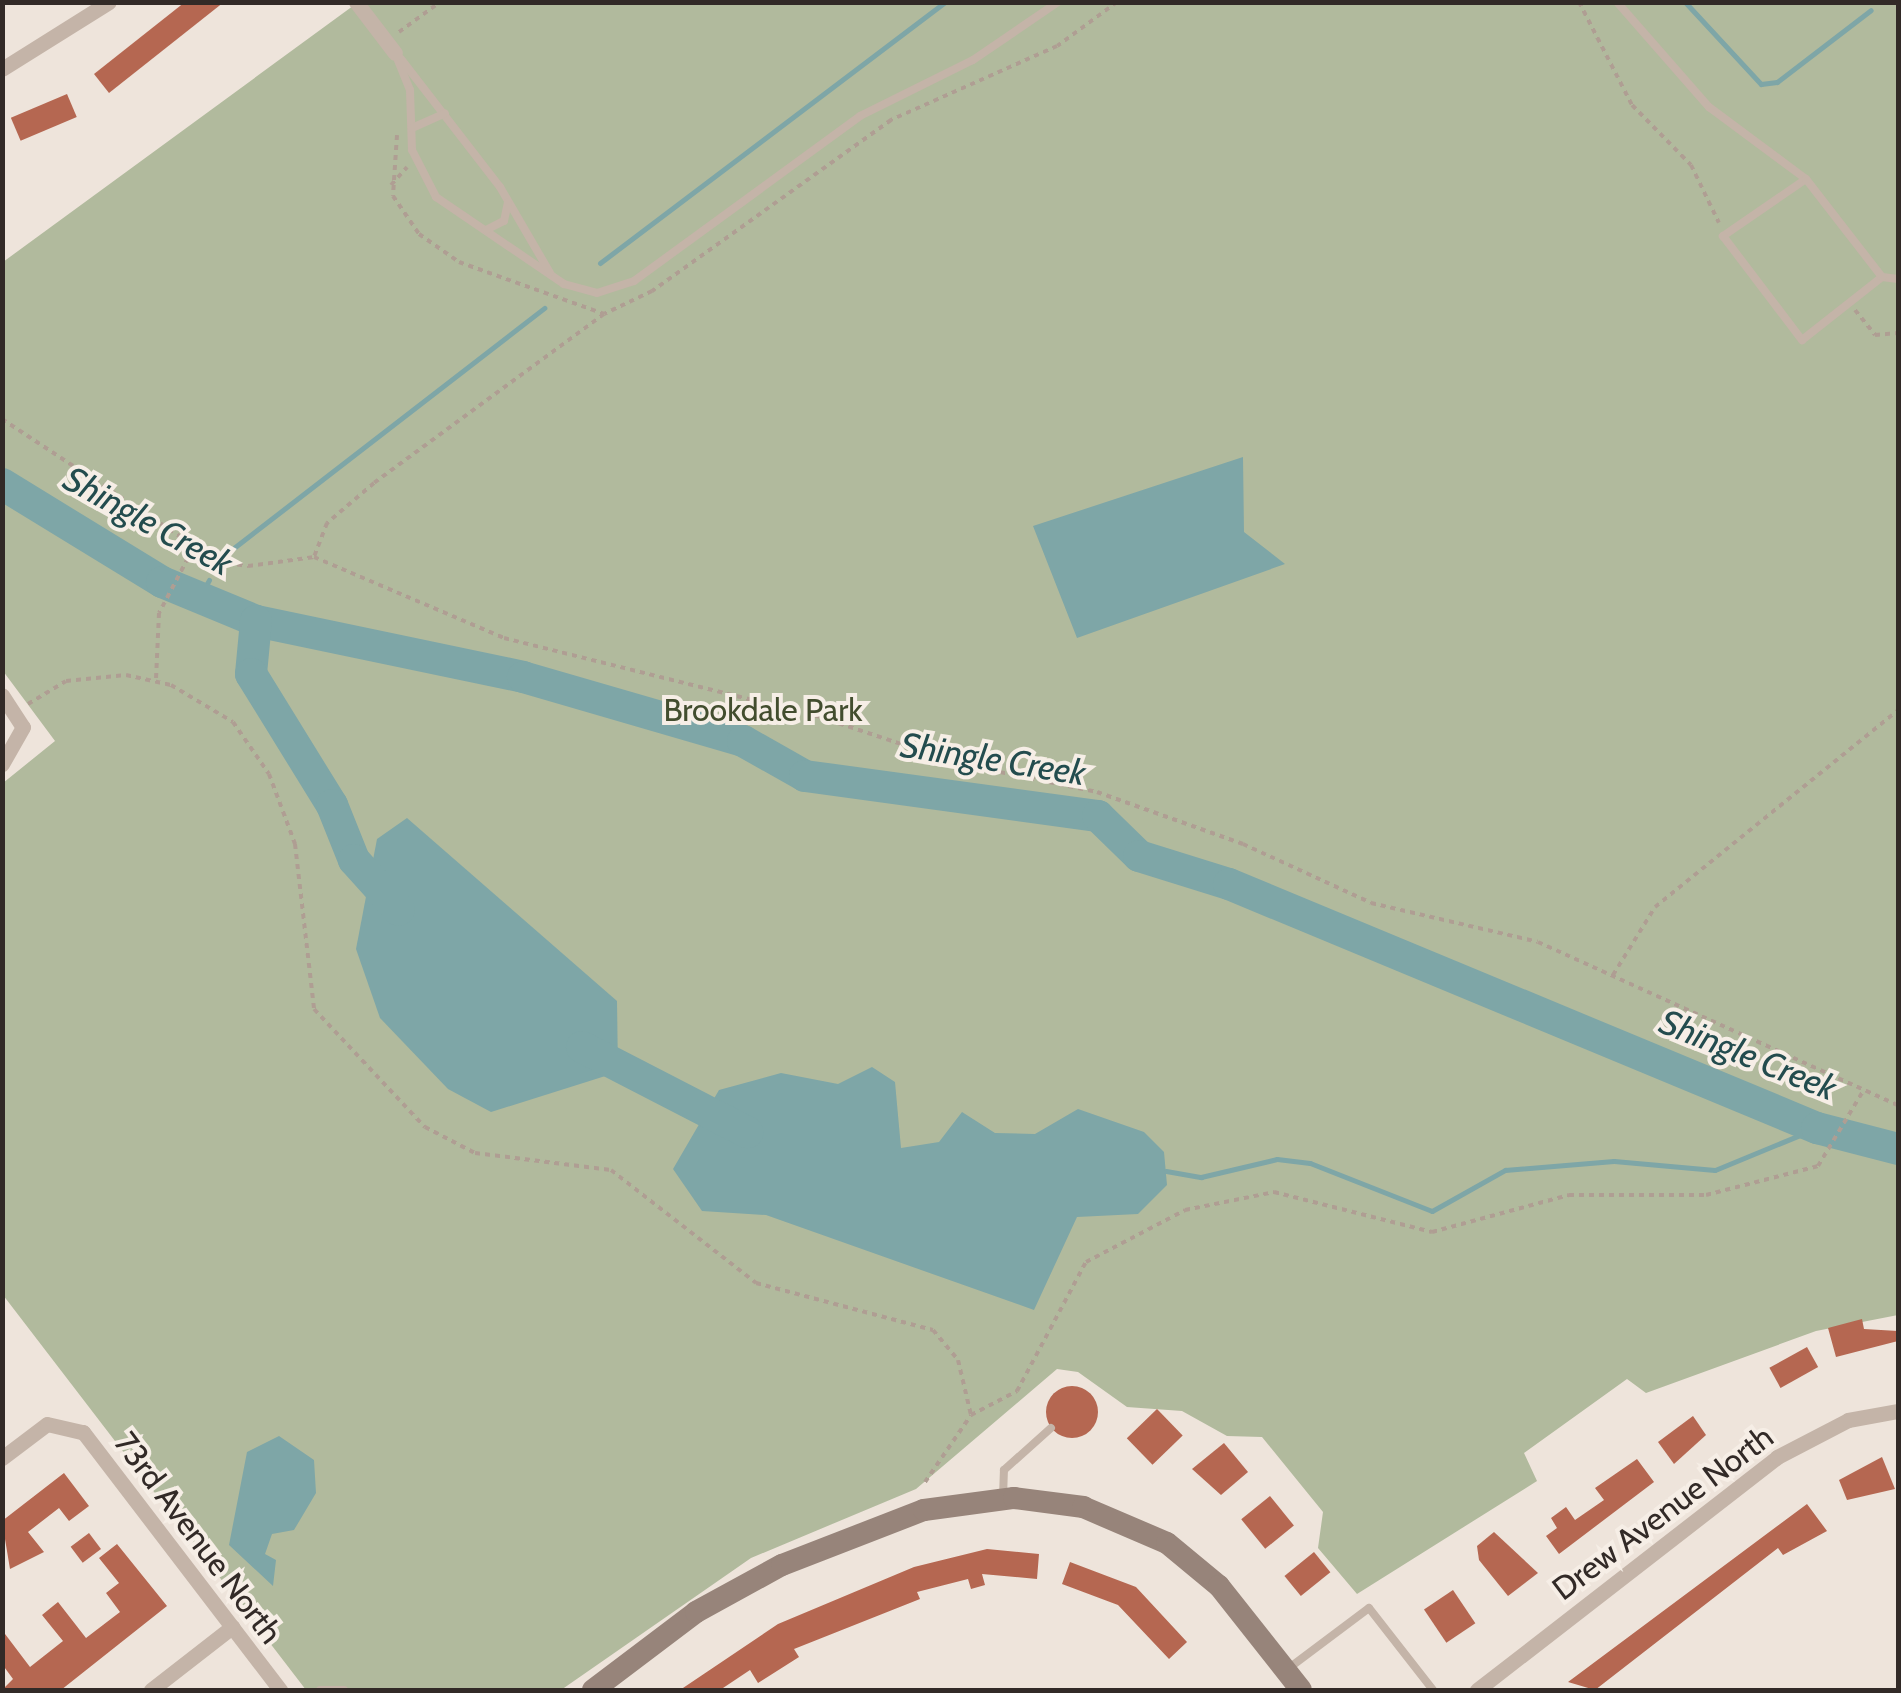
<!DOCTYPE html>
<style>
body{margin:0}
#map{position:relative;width:1901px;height:1693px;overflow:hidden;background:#eee4db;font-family:Cabin,sans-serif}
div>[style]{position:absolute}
.green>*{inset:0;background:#b1ba9d}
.water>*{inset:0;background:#7ea6a7}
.stream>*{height:5px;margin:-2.5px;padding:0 2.5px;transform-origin:2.5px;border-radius:2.5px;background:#7ea6a7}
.river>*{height:32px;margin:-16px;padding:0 16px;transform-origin:16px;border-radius:16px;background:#7ea6a7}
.building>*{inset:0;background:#b56751;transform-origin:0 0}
.round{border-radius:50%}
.path>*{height:4px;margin-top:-2px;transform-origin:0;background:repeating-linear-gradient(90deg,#af9e93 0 5px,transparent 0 10px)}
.lane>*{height:8px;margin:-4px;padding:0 4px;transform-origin:4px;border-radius:4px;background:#c4b4a8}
.street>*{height:15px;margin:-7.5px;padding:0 7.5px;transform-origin:7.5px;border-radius:7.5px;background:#c4b4a8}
.secondary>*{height:22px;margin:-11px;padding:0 11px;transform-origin:11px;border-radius:11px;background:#97847a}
span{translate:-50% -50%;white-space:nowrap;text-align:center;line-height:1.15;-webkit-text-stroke:8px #f6eee6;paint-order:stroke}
.park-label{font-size:32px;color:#424d2e}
.street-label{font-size:32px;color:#322a27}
.water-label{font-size:35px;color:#234c4e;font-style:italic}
.frame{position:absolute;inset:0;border:5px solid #322a27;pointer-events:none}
</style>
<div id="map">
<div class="green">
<i style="clip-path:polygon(357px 3px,1898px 3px,1898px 1315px,1816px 1331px,1646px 1393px,1627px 1379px,1524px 1453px,1537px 1481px,1357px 1594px,1318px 1548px,1323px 1512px,1262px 1437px,1227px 1436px,1182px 1411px,1127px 1407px,1078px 1372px,1057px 1369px,916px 1489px,751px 1558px,561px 1690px,306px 1690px,3px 1295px,3px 783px,55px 741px,3px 671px,3px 262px)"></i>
</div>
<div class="water">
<i style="clip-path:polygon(1243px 457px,1244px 532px,1285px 564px,1077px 638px,1033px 526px)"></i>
<i style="clip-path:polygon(407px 818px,617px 1001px,618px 1072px,491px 1112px,448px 1089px,380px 1018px,356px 949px,377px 839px)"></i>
<i style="clip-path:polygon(872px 1067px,895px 1082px,901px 1148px,939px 1142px,962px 1112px,995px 1133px,1035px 1134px,1078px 1109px,1144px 1132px,1164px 1152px,1167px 1185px,1138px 1214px,1077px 1217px,1034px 1310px,766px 1215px,702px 1211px,673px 1169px,719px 1090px,781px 1073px,838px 1084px)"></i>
<i style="clip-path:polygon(279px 1436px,314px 1460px,316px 1493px,294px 1530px,272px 1534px,265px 1554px,276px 1560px,273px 1586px,229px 1545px,247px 1452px)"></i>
</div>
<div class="stream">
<i style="left:1685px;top:2px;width:112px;rotate:47.2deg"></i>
<i style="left:1761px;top:84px;width:16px;rotate:-7deg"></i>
<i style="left:1777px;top:82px;width:118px;rotate:-37.5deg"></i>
<i style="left:600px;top:263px;width:433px;rotate:-37.1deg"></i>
<i style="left:235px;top:547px;width:391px;rotate:-37.7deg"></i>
<i style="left:198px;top:599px;width:22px;rotate:-60deg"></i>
<i style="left:1166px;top:1171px;width:36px;rotate:10deg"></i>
<i style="left:1201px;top:1177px;width:78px;rotate:-13.3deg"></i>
<i style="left:1277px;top:1159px;width:33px;rotate:7deg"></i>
<i style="left:1310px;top:1163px;width:131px;rotate:21.5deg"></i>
<i style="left:1432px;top:1211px;width:84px;rotate:-29.3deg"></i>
<i style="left:1505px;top:1170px;width:109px;rotate:-4.7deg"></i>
<i style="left:1614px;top:1161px;width:101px;rotate:5.1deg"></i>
<i style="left:1715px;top:1170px;width:110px;rotate:-22.4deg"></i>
</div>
<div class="river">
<i style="left:2px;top:484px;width:188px;rotate:31.5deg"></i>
<i style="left:162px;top:582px;width:102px;rotate:22.5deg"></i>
<i style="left:256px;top:621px;width:273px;rotate:11.8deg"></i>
<i style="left:523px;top:677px;width:229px;rotate:16.2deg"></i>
<i style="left:743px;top:741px;width:71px;rotate:29.4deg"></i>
<i style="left:805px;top:776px;width:296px;rotate:7.8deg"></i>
<i style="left:1098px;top:816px;width:57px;rotate:44.3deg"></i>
<i style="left:1139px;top:856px;width:94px;rotate:17.3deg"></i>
<i style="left:1229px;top:884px;width:637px;rotate:22.54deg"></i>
<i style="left:1817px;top:1128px;width:84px;rotate:14.5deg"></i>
<i style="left:256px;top:621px;width:53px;rotate:95.4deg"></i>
<i style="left:251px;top:674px;width:154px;rotate:58.3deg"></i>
<i style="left:332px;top:805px;width:59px;rotate:68.2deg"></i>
<i style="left:354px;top:860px;width:67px;rotate:48deg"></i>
<i style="left:582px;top:1047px;width:186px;rotate:27.3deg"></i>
</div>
<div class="building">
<i style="clip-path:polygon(185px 2px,224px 2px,109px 93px,94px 74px)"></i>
<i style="left:67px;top:94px;width:25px;height:61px;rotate:67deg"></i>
<i style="clip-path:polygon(1862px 1319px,1864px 1329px,1898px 1331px,1898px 1341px,1836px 1357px,1828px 1328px)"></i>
<i style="left:1807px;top:1347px;width:23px;height:43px;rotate:61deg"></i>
<i class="round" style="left:1046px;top:1386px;width:52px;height:52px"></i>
<i style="left:1157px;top:1409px;width:37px;height:42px;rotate:46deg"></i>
<i style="clip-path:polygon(1693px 1416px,1706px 1435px,1674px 1464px,1658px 1442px)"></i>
<i style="clip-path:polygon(1224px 1443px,1248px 1472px,1221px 1495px,1192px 1469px)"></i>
<i style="clip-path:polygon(1882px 1457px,1895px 1489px,1847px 1500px,1839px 1480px)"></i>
<i style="clip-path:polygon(1637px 1459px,1654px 1482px,1559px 1554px,1546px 1536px,1557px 1528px,1551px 1518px,1566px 1507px,1575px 1520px,1604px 1500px,1595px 1488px)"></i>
<i style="clip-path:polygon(64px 1473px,89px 1506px,69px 1521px,59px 1508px,28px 1532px,44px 1552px,10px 1569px,2px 1521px)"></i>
<i style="left:1270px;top:1496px;width:38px;height:37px;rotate:51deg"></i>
<i style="clip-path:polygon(1807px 1504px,1827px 1531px,1783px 1555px,1778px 1548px,1595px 1690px,1568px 1682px)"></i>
<i style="clip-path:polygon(1494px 1532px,1538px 1573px,1508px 1596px,1479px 1560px,1477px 1546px)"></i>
<i style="left:89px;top:1533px;width:20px;height:23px;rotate:53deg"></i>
<i style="clip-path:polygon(117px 1544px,167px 1606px,61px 1690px,2px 1690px,13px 1679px,2px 1664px,2px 1630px,30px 1667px,63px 1641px,42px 1615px,58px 1602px,86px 1638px,120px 1612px,106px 1593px,119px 1583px,99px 1558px)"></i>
<i style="clip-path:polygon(987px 1549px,1039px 1554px,1037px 1579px,982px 1574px,985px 1585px,971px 1589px,968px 1579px,917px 1592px,920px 1599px,794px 1649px,799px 1657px,758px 1683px,750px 1670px,720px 1690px,680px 1690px,778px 1624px,914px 1567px)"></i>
<i style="left:1314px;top:1552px;width:26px;height:38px;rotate:51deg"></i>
<i style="clip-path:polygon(1070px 1562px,1136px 1587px,1187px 1642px,1169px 1659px,1118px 1605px,1062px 1584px)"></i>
<i style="left:1453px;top:1590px;width:40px;height:35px;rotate:56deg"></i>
</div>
<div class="path">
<i style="left:1117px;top:2px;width:74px;rotate:143.7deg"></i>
<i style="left:1057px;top:46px;width:182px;rotate:156deg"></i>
<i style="left:891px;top:120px;width:294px;rotate:144.4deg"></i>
<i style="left:652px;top:291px;width:53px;rotate:154.4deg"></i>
<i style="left:604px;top:314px;width:285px;rotate:143.7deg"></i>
<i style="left:374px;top:483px;width:62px;rotate:139.6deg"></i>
<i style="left:327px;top:523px;width:36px;rotate:111deg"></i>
<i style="left:314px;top:557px;width:207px;rotate:23.1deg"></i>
<i style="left:504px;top:638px;width:326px;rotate:14deg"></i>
<i style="left:820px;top:717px;width:149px;rotate:18.4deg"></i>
<i style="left:961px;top:764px;width:139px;rotate:11.6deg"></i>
<i style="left:1097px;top:792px;width:155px;rotate:19.6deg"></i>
<i style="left:1243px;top:844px;width:141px;rotate:24.7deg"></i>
<i style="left:1371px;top:903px;width:171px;rotate:13.1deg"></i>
<i style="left:1538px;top:942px;width:395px;rotate:24.4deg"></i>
<i style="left:1579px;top:2px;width:116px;rotate:62.8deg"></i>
<i style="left:1632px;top:105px;width:84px;rotate:45.5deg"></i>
<i style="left:1691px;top:165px;width:64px;rotate:64.2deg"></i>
<i style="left:399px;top:32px;width:51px;rotate:-36.2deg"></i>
<i style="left:397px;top:135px;width:61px;rotate:93.8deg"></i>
<i style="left:393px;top:196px;width:46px;rotate:55.6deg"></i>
<i style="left:419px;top:234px;width:49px;rotate:35deg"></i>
<i style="left:459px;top:262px;width:154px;rotate:19.7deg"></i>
<i style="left:391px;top:185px;width:24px;rotate:-48deg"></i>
<i style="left:1855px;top:310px;width:32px;rotate:51deg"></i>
<i style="left:1875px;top:335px;width:23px;rotate:-5deg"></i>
<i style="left:2px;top:419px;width:218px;rotate:33.4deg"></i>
<i style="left:184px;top:539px;width:19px;rotate:78deg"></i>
<i style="left:188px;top:558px;width:62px;rotate:117.8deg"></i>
<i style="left:159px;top:613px;width:67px;rotate:92.6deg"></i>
<i style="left:188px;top:558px;width:61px;rotate:7.6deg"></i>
<i style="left:248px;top:566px;width:67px;rotate:-7.8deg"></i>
<i style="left:28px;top:704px;width:44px;rotate:-31.2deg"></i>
<i style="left:66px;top:681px;width:60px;rotate:-5.7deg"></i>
<i style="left:126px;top:675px;width:46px;rotate:12.5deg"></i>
<i style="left:171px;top:685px;width:72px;rotate:30.8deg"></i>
<i style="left:233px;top:722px;width:63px;rotate:55.3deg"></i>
<i style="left:269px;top:774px;width:75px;rotate:69.6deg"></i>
<i style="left:295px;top:844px;width:166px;rotate:83.4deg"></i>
<i style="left:314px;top:1009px;width:162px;rotate:46.8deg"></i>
<i style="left:425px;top:1127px;width:56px;rotate:27.5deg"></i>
<i style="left:475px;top:1153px;width:137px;rotate:7.1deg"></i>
<i style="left:611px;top:1170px;width:184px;rotate:37.9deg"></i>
<i style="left:756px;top:1283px;width:183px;rotate:14.9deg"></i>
<i style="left:933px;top:1330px;width:39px;rotate:50deg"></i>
<i style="left:958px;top:1360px;width:57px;rotate:76.7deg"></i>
<i style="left:971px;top:1415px;width:52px;rotate:-27.6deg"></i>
<i style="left:1017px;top:1391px;width:146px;rotate:-61.9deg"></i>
<i style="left:1086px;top:1262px;width:112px;rotate:-27.7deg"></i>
<i style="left:1185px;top:1210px;width:91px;rotate:-11.4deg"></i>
<i style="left:1274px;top:1192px;width:163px;rotate:14.2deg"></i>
<i style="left:1432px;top:1232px;width:142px;rotate:-15.1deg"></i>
<i style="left:1569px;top:1195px;width:137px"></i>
<i style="left:1706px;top:1195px;width:116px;rotate:-14.5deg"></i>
<i style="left:1818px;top:1166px;width:87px;rotate:-59deg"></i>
<i style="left:1613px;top:975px;width:80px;rotate:-58.3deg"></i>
<i style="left:1655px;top:907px;width:313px;rotate:-39deg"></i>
<i style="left:925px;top:1482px;width:81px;rotate:-55.5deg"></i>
</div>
<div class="lane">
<i style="left:1617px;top:2px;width:140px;rotate:48.8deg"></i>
<i style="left:1709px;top:107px;width:121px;rotate:36.6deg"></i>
<i style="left:1806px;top:179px;width:101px;rotate:145.5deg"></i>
<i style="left:1723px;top:236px;width:131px;rotate:52.8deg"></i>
<i style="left:1802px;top:340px;width:102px;rotate:-38.2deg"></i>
<i style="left:1882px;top:277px;width:16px;rotate:7deg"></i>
<i style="left:395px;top:53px;width:40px;rotate:68deg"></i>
<i style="left:410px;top:90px;width:60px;rotate:88.1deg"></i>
<i style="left:412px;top:150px;width:53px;rotate:62.9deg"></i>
<i style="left:436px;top:197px;width:155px;rotate:34.2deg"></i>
<i style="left:564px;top:284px;width:34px;rotate:15deg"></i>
<i style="left:597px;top:293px;width:39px;rotate:-18deg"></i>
<i style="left:634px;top:281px;width:280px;rotate:-36.1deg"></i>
<i style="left:860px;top:116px;width:126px;rotate:-26.4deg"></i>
<i style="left:973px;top:60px;width:103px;rotate:-34.3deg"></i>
<i style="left:401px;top:59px;width:162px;rotate:52.3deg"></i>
<i style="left:500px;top:187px;width:99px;rotate:59.8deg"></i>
<i style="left:412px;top:128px;width:36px;rotate:-24deg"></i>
<i style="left:1806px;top:179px;width:124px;rotate:52.2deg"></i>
<i style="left:486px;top:230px;width:20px;rotate:-27deg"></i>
<i style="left:504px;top:221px;width:19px;rotate:-78deg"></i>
<i style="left:1003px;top:1497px;width:27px;rotate:-88deg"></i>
<i style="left:1004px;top:1470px;width:63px;rotate:-41.8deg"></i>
<i style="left:1289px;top:1668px;width:100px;rotate:-36.9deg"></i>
<i style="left:1369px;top:1608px;width:104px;rotate:52deg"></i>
<i style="left:320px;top:1690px;width:24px"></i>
</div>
<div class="street">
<i style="left:356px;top:2px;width:64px;rotate:52.6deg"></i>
<i style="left:2px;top:69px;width:126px;rotate:-32.1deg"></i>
<i style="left:2px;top:695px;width:38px;rotate:57deg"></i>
<i style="left:23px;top:727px;width:43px;rotate:119.6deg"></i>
<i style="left:2px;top:1458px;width:56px;rotate:-37.1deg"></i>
<i style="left:47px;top:1424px;width:37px;rotate:13deg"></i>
<i style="left:83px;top:1432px;width:325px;rotate:52.6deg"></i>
<i style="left:151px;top:1690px;width:103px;rotate:-37.9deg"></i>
<i style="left:1477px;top:1690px;width:380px;rotate:-37.8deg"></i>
<i style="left:1777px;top:1457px;width:80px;rotate:-27.5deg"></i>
<i style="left:1848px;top:1420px;width:51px;rotate:-10.2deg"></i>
</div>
<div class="secondary">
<i style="left:593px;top:1690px;width:129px;rotate:-37.1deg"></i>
<i style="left:696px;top:1612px;width:98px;rotate:-28.7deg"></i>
<i style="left:782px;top:1565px;width:152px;rotate:-21.2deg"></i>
<i style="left:924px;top:1510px;width:91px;rotate:-7.6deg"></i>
<i style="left:1014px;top:1498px;width:70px;rotate:7.4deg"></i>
<i style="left:1083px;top:1507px;width:91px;rotate:23.2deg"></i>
<i style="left:1167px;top:1543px;width:67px;rotate:39.6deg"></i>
<i style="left:1219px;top:1586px;width:132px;rotate:51.7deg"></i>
</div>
<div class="park-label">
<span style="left:763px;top:710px">Brookdale Park</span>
</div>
<div class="street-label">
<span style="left:1663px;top:1513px;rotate:-37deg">Drew Avenue North</span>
<span style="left:198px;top:1538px;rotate:53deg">73rd Avenue North</span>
</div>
<div class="water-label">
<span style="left:148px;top:521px;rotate:29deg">Shingle Creek</span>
<span style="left:993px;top:759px;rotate:9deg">Shingle Creek</span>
<span style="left:1748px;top:1055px;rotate:22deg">Shingle Creek</span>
</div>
<div class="frame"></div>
</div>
